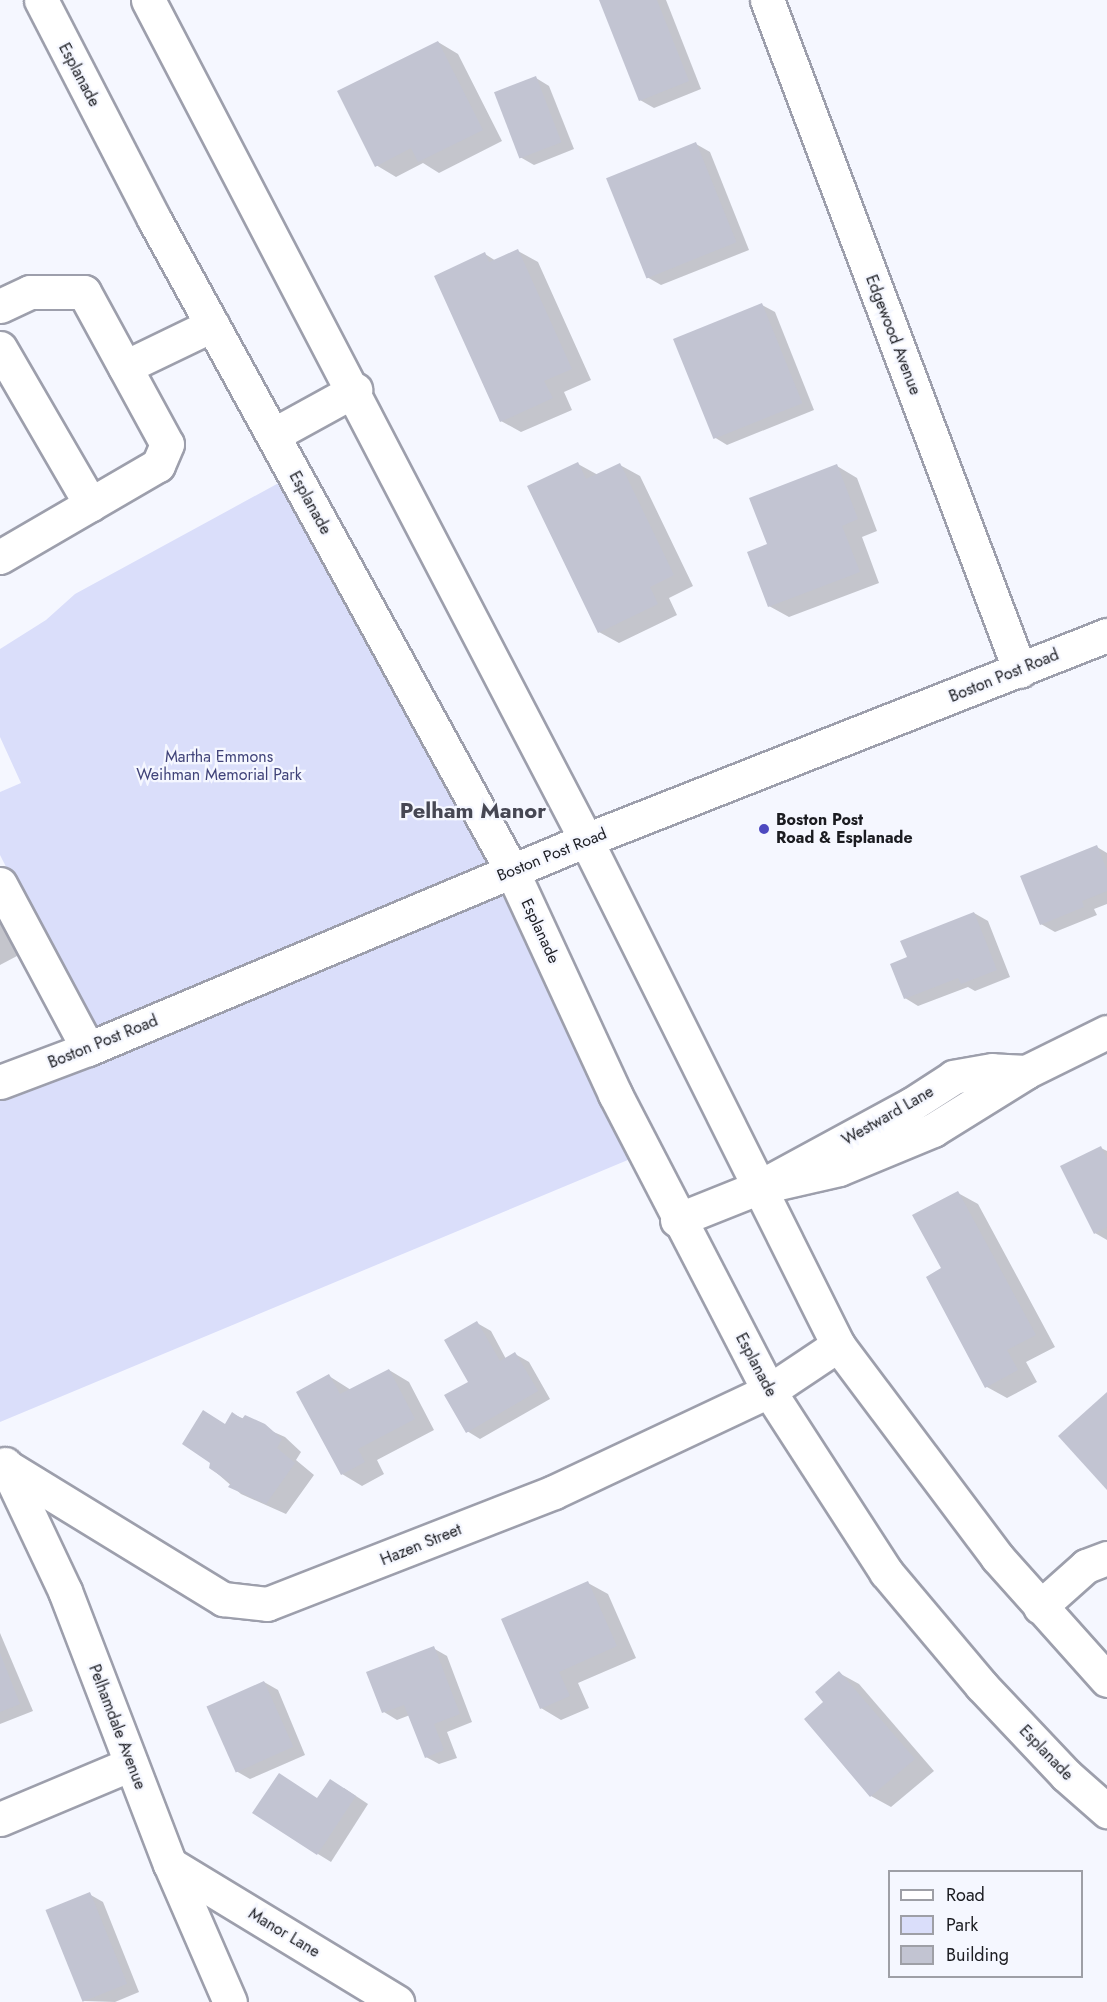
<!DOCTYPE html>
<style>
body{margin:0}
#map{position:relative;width:1107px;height:2002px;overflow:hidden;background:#f5f7ff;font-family:Jost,sans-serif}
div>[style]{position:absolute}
.green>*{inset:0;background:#dadefa}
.shadow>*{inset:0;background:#0003}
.building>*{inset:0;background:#c2c4d2;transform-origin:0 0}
.roads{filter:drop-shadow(2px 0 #9d9fac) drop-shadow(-2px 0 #9d9fac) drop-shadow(0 2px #9d9fac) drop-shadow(0 -2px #9d9fac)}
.minor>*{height:33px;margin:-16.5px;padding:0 16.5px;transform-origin:16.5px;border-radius:16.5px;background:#fff}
.major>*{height:33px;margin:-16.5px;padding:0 16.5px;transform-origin:16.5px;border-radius:16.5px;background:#fff}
.dots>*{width:16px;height:16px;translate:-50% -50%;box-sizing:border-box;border:3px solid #f5f7ff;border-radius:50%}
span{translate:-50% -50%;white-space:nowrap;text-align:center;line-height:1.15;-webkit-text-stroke:4.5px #f5f7ff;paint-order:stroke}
.street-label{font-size:16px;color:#1b1c21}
.park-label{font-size:16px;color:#404379}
.poi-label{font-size:16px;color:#1b1c21;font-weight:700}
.left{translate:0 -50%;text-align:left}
.district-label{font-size:22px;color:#464753;font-weight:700}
.legend{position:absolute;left:888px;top:1870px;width:195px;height:108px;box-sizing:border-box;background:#f5f7ff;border:2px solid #9e9fa6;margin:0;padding:8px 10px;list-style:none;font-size:18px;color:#1b1c21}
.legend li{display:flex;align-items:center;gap:12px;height:30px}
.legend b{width:30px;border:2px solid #9e9fa6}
</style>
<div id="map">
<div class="green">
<i style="clip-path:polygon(286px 479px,501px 867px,635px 1157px,0 1422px,0 1073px,91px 1034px,0 855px,0 792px,21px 783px,0 737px,0 649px,46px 620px,75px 594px)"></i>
</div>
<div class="shadow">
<i style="clip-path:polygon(600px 0,666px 0,701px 89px,654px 108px,640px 100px)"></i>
<i style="clip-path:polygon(438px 42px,458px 54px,502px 141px,439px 173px,423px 163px,396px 177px,376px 165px)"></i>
<i style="clip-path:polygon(536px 78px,549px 86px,574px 149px,534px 165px,520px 157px)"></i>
<i style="clip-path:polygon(696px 144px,710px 152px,749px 250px,661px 285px,647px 277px)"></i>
<i style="clip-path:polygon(518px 251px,538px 262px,591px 380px,564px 392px,572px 410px,521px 432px,501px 421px,485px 254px,496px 261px)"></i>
<i style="clip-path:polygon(762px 305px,775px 312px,814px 410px,727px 445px,714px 437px)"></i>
<i style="clip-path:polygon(578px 464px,598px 475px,620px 465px,640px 476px,693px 586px,669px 598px,677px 615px,619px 643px,599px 632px)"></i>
<i style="clip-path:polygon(837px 466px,857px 478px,877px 531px,862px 537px,879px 583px,789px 617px,769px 606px,769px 545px)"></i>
<i style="clip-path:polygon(1097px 847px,1107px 853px,1107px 904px,1094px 909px,1097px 915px,1055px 932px,1041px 924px)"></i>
<i style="clip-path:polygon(0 883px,34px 947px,0 965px)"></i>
<i style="clip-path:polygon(974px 913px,988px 921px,1010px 977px,975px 991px,968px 987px,918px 1006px,905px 998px,909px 958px)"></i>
<i style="clip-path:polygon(1101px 1148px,1107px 1151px,1107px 1240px,1095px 1233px)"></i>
<i style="clip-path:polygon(958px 1193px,978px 1204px,1055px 1347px,1026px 1362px,1037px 1382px,1007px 1398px,987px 1387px,943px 1269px)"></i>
<i style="clip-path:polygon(477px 1323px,491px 1331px,506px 1359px,515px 1354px,529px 1362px,550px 1399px,480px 1439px,467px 1431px)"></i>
<i style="clip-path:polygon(389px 1370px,409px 1382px,434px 1430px,377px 1460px,384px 1474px,362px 1486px,342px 1474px,329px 1376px,351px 1390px)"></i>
<i style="clip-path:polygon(233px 1414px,285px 1437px,301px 1452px,296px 1460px,314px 1475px,286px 1514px,241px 1494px,211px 1468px)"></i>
<i style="clip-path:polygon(588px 1583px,608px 1594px,636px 1658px,578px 1683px,589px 1708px,561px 1720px,541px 1708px)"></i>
<i style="clip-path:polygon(0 1633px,33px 1711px,0 1724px)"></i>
<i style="clip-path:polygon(433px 1648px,447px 1656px,472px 1722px,447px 1732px,457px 1758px,439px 1764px,426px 1757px,410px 1715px,397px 1720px,384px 1712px)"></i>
<i style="clip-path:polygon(839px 1673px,859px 1684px,934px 1771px,891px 1807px,871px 1796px)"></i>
<i style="clip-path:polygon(264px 1682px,278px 1690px,305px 1755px,250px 1779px,236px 1771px)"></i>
<i style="clip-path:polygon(344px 1788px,368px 1804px,331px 1862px,318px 1854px,318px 1799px)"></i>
<i style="clip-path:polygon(89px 1894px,103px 1902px,139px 1992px,115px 2002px,85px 2001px)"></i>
</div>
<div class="building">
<i style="clip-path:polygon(599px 0,657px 0,689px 81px,639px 101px)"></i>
<i style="clip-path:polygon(438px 41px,483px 130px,418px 162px,411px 148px,375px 167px,337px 91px)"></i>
<i style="left:536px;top:76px;width:71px;height:45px;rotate:69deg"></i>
<i style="left:696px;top:142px;width:108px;height:97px;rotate:68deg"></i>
<i style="clip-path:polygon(518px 249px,572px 369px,544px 381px,553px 398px,500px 422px,434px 276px,485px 252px,489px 262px)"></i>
<i style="left:762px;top:303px;width:108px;height:96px;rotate:68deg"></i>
<i style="clip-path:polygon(578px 462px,586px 479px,620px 463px,674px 575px,650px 587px,658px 604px,598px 633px,527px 486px)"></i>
<i style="clip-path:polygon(837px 464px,858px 519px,842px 526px,860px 572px,768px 607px,747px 552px,767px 544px,749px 498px)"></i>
<i style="clip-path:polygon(1097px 845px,1107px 870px,1107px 891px,1082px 901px,1084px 907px,1040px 925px,1020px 876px)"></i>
<i style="clip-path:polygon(974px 912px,997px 970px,961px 984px,958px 978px,904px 999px,890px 964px,907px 957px,900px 941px)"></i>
<i style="clip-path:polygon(1101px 1146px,1107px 1159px,1107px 1227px,1094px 1234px,1060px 1166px)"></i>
<i style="clip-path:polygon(958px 1191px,1036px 1335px,1007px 1350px,1018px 1370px,985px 1388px,926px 1277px,941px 1268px,912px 1215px)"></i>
<i style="clip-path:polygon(477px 1321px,500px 1361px,515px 1352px,538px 1391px,466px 1433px,444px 1395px,468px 1382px,444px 1340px)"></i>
<i style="clip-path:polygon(389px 1369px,415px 1419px,358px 1449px,365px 1462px,341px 1475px,296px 1392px,329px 1374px,340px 1394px)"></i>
<i style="clip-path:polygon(1107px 1392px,1107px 1490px,1058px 1436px)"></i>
<i style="clip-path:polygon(203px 1410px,225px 1424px,232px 1412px,242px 1419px,245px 1415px,265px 1424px,282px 1439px,277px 1448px,295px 1463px,266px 1504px,228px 1487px,231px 1483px,209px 1468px,210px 1463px,182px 1444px)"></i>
<i style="clip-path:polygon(588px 1581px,617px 1646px,559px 1672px,570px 1696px,540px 1709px,501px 1619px)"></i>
<i style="clip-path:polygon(434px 1646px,460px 1714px,434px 1724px,444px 1750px,425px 1758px,404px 1705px,382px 1713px,366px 1672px)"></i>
<i style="clip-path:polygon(0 1653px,20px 1704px,0 1712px)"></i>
<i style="clip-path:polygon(839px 1671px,915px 1759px,870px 1797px,804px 1719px,823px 1702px,815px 1692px)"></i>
<i style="left:264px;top:1681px;width:72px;height:63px;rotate:66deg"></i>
<i style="clip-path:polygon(279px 1773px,317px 1798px,330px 1779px,356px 1796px,317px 1855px,252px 1813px)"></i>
<i style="left:90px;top:1892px;width:99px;height:48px;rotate:68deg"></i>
</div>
<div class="roads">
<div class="minor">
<i style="left:41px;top:0;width:246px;rotate:62.7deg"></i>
<i style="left:154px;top:219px;width:744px;rotate:61.23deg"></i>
<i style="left:512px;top:871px;width:246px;rotate:65.2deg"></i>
<i style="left:615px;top:1094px;width:335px;rotate:62.6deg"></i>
<i style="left:769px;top:1391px;width:216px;rotate:57.1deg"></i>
<i style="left:886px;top:1572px;width:148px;rotate:49.9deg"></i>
<i style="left:981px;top:1685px;width:124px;rotate:46.6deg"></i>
<i style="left:1066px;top:1775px;width:55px;rotate:41.3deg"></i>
<i style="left:148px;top:0;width:947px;rotate:62.46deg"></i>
<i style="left:586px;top:840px;width:564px;rotate:63.48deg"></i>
<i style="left:838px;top:1345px;width:265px;rotate:53.1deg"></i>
<i style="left:997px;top:1557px;width:165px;rotate:48.2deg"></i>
<i style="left:767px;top:0;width:717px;rotate:69.34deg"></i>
<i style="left:0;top:306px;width:33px;rotate:-25deg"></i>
<i style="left:30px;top:292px;width:54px"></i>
<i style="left:84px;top:292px;width:173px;rotate:61.4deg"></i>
<i style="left:167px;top:444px;width:23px;rotate:113deg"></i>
<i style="left:158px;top:465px;width:183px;rotate:149.8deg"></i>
<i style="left:0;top:348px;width:181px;rotate:59.9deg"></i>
<i style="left:125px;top:367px;width:97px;rotate:-25.8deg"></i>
<i style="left:273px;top:435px;width:94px;rotate:-28.8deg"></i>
<i style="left:0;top:884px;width:187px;rotate:61.9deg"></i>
<i style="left:1026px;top:1072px;width:90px;rotate:-26.3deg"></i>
<i style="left:677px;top:1220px;width:86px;rotate:-21.8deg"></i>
<i style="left:757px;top:1188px;width:84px;rotate:-13deg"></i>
<i style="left:839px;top:1169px;width:102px;rotate:-22.5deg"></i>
<i style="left:933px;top:1130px;width:110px;rotate:-31.9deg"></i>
<i style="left:1026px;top:1072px;width:34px;rotate:-177deg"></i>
<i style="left:992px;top:1070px;width:39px;rotate:170deg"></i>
<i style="left:954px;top:1077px;width:50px;rotate:147.3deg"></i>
<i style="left:912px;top:1104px;width:176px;rotate:151.5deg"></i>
<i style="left:5px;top:1464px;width:140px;rotate:64.7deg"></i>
<i style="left:65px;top:1591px;width:292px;rotate:69deg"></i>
<i style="left:170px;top:1864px;width:150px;rotate:66.5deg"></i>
<i style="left:6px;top:1466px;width:255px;rotate:31.5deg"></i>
<i style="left:223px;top:1599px;width:44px;rotate:6.5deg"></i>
<i style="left:267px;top:1604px;width:308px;rotate:-21.3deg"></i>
<i style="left:554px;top:1492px;width:238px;rotate:-25.2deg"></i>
<i style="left:769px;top:1391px;width:83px;rotate:-33.7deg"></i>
<i style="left:1040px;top:1607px;width:62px;rotate:-41.7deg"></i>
<i style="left:1086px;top:1566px;width:22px;rotate:-21deg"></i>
<i style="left:0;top:1819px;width:142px;rotate:-22.8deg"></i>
<i style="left:170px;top:1864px;width:266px;rotate:31.3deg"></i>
</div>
<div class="major">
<i style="left:0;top:1082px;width:94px;rotate:-20.6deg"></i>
<i style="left:88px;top:1049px;width:540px;rotate:-22.77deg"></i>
<i style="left:586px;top:840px;width:560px;rotate:-21.48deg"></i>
</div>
</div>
<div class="dots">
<i style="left:764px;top:829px;background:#4d49c0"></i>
</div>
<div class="street-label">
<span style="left:79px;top:75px;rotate:62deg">Esplanade</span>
<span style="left:893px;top:335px;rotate:69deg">Edgewood Avenue</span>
<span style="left:310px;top:503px;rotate:61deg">Esplanade</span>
<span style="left:1004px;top:676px;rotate:-22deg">Boston Post Road</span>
<span style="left:552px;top:855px;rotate:-22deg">Boston Post Road</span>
<span style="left:540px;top:931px;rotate:65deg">Esplanade</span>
<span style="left:103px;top:1042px;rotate:-22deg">Boston Post Road</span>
<span style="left:888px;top:1116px;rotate:-30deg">Westward Lane</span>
<span style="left:756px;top:1365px;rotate:62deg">Esplanade</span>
<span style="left:421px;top:1545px;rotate:-22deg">Hazen Street</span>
<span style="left:117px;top:1727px;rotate:69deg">Pelhamdale Avenue</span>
<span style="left:1046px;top:1753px;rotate:46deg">Esplanade</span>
<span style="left:284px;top:1933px;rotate:31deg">Manor Lane</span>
</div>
<div class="park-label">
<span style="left:219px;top:766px">Martha Emmons<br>Weihman Memorial Park</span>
</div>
<div class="poi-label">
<span class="left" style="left:776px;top:829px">Boston Post<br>Road &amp; Esplanade</span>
</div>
<div class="district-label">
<span style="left:473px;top:811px">Pelham Manor</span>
</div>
<ul class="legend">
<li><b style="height:8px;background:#fff"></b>Road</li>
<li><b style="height:16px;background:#dadefa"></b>Park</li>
<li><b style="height:16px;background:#c2c4d2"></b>Building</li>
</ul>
</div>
